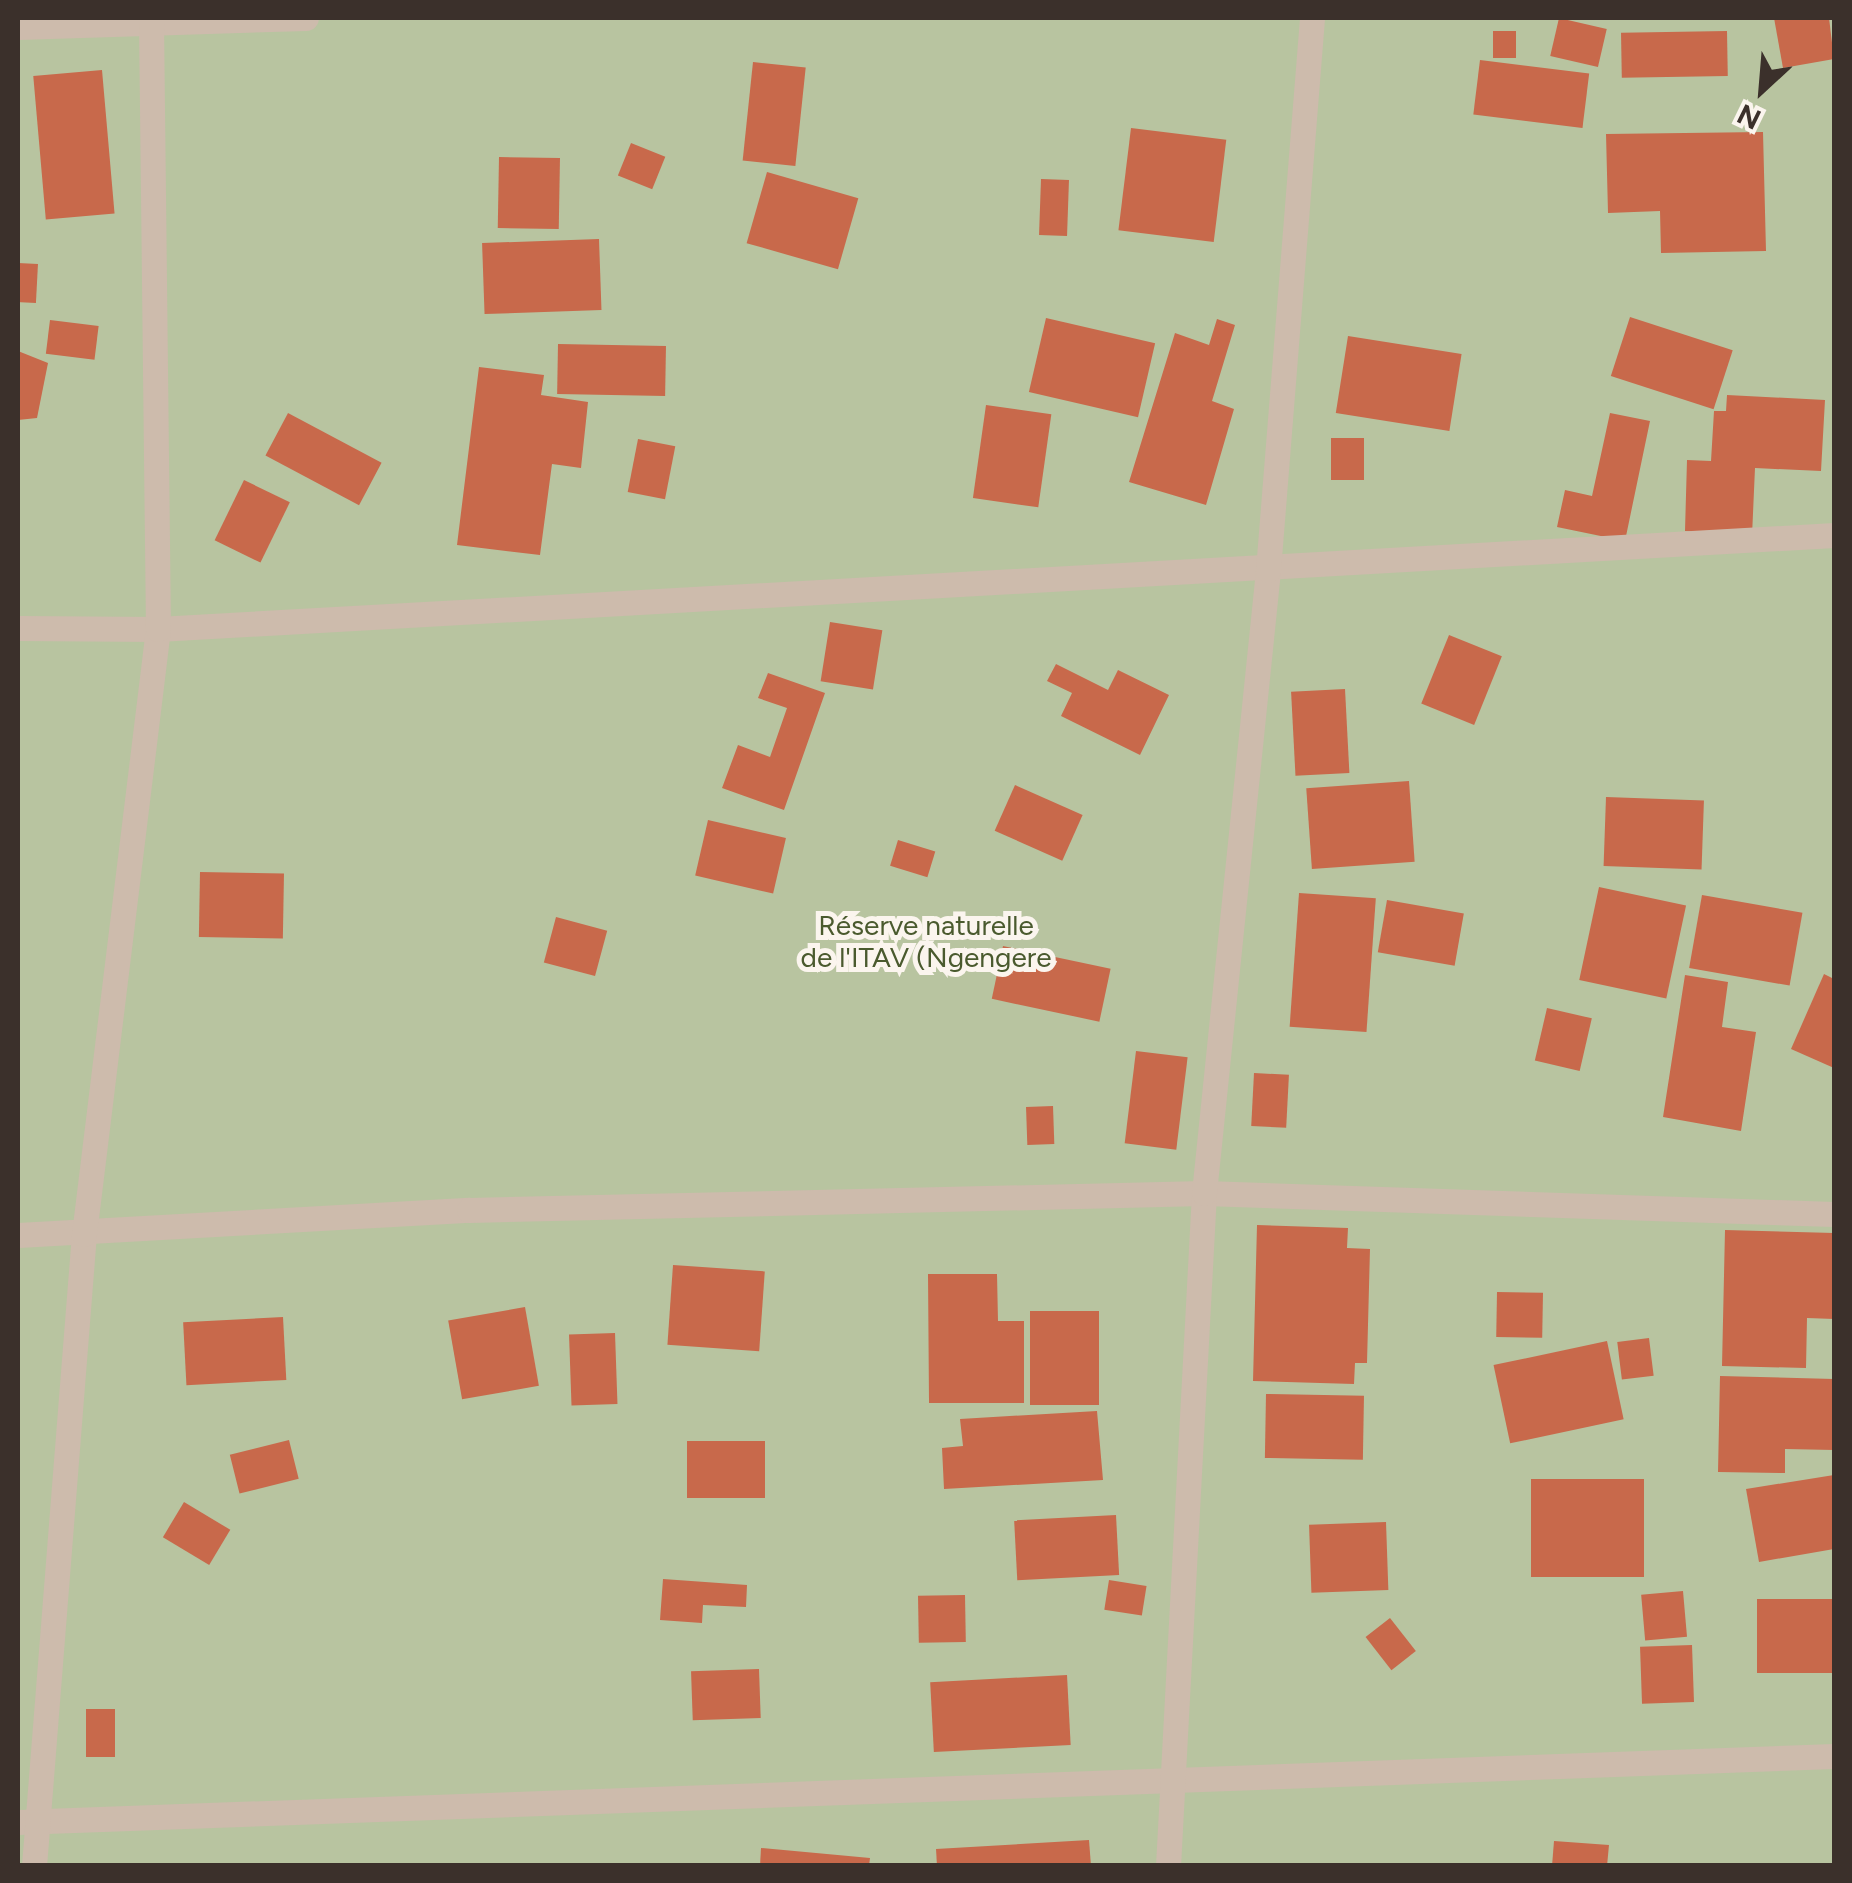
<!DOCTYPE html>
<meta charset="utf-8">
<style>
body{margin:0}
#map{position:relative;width:1852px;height:1883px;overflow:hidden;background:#f4ebe1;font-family:Figtree,sans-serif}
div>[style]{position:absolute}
.green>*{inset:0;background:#b8c4a0;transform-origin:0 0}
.building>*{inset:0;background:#c8694b;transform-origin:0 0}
.minor>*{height:25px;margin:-12.5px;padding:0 12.5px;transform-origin:12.5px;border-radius:12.5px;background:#cdbbac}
span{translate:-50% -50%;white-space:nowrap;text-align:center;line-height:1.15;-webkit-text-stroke:10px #fbf5ee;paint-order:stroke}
.park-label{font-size:28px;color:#4a5a2e}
.frame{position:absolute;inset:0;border:20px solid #3b302b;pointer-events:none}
.north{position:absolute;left:1712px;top:40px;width:100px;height:100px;-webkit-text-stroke:8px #fbf5ee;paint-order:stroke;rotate:206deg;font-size:28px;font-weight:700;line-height:40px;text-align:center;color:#3b302b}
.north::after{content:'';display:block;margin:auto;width:35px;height:45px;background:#3b302b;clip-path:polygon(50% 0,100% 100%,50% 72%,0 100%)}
</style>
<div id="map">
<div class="green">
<i style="left:18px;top:18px;width:1816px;height:1847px"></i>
</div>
<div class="building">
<i style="left:1559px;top:18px;width:49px;height:39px;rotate:13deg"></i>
<i style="clip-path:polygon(1774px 18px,1829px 18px,1834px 59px,1783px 68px)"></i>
<i style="left:1493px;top:31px;width:23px;height:27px"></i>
<i style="left:1727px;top:31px;width:45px;height:106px;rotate:89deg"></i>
<i style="left:1480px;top:60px;width:110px;height:55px;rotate:7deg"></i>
<i style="left:753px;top:62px;width:53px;height:99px;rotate:6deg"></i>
<i style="left:102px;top:70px;width:144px;height:69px;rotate:85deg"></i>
<i style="left:1131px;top:128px;width:96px;height:103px;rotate:7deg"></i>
<i style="clip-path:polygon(1763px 132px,1766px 251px,1661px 253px,1660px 211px,1608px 213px,1606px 134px)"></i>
<i style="left:631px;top:143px;width:37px;height:35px;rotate:22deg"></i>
<i style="left:499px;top:157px;width:61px;height:71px;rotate:1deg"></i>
<i style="left:767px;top:172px;width:95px;height:74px;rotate:16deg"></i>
<i style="left:1041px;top:179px;width:28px;height:56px;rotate:2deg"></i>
<i style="left:599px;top:239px;width:71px;height:117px;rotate:88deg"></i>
<i style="left:18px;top:263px;width:20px;height:39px;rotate:3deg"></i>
<i style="left:1630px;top:317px;width:108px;height:62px;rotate:18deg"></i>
<i style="left:1046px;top:318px;width:112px;height:76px;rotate:13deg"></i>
<i style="clip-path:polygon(1217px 319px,1235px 325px,1212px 401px,1234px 409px,1206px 505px,1129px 482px,1175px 333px,1209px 345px)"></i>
<i style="left:50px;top:320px;width:49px;height:34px;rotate:7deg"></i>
<i style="left:1348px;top:336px;width:115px;height:78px;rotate:9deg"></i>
<i style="left:558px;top:344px;width:108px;height:50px;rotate:1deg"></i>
<i style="clip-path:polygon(18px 351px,48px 363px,37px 418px,18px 420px)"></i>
<i style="clip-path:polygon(479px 367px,544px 375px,541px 395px,588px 402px,581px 468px,552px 464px,540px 555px,457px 545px)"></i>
<i style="clip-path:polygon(1727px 395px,1825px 400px,1821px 471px,1755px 468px,1752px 536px,1685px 531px,1687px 460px,1711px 461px,1714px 411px,1726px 411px)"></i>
<i style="left:986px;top:405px;width:66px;height:94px;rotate:8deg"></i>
<i style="left:288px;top:413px;width:106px;height:48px;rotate:28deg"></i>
<i style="clip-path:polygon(1610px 413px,1650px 421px,1625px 541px,1557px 527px,1565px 490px,1592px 496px)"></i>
<i style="left:1331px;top:438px;width:33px;height:42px"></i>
<i style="left:638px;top:439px;width:38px;height:54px;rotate:11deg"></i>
<i style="left:244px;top:480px;width:51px;height:67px;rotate:26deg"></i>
<i style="left:830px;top:622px;width:53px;height:60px;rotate:9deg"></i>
<i style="left:1449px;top:635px;width:57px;height:74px;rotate:22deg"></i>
<i style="clip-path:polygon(1056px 664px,1108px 690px,1118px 670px,1169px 695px,1140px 755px,1061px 716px,1072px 693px,1047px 681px)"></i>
<i style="clip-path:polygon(768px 673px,825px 693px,784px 810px,722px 788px,738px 745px,770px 757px,787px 708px,758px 698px)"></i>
<i style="left:1345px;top:689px;width:84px;height:54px;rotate:87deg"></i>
<i style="left:1409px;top:781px;width:81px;height:103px;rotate:86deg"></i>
<i style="left:1015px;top:785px;width:74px;height:50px;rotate:24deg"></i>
<i style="left:1606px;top:797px;width:98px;height:69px;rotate:2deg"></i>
<i style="left:708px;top:820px;width:80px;height:57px;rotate:13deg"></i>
<i style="left:898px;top:840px;width:39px;height:27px;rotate:17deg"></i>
<i style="left:200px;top:872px;width:84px;height:65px;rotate:1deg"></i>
<i style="left:1599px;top:887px;width:89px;height:95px;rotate:12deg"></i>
<i style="left:1299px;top:893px;width:77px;height:134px;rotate:4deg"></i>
<i style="left:1702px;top:895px;width:102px;height:74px;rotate:10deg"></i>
<i style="left:1387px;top:900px;width:78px;height:53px;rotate:10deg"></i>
<i style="left:556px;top:917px;width:53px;height:47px;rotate:15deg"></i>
<i style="left:1003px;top:946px;width:110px;height:54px;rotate:12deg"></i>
<i style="clip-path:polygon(1824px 974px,1834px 979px,1834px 1068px,1791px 1049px)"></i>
<i style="clip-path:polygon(1685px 975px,1728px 982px,1722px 1027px,1756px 1032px,1741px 1131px,1663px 1117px)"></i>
<i style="left:1547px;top:1008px;width:46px;height:54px;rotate:13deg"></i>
<i style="left:1136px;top:1051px;width:52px;height:93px;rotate:7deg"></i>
<i style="left:1254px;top:1073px;width:35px;height:53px;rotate:3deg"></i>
<i style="left:1053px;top:1106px;width:38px;height:27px;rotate:88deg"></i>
<i style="clip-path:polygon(1257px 1225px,1348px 1228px,1347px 1248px,1370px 1249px,1367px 1363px,1355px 1363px,1354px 1384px,1253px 1381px)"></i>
<i style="clip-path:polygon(1725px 1230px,1834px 1233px,1834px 1319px,1807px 1318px,1806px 1368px,1722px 1366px)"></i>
<i style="left:673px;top:1265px;width:92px;height:80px;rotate:4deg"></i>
<i style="clip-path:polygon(928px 1274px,997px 1274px,998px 1321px,1024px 1321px,1024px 1403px,929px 1403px)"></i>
<i style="left:1497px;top:1292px;width:46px;height:45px;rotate:1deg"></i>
<i style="left:525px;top:1307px;width:80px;height:78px;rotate:80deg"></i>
<i style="left:1030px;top:1311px;width:69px;height:94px"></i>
<i style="left:283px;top:1317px;width:63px;height:100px;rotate:87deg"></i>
<i style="left:615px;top:1333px;width:71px;height:46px;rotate:88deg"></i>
<i style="left:1649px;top:1338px;width:38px;height:32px;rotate:83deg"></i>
<i style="left:1607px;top:1341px;width:80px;height:116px;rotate:78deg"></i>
<i style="clip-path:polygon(1720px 1376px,1834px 1379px,1834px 1450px,1785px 1449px,1785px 1473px,1718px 1472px)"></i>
<i style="left:1266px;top:1394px;width:98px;height:64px;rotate:1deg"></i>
<i style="clip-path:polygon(1097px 1411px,1103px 1480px,944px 1489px,942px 1448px,963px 1446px,960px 1419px)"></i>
<i style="left:289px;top:1440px;width:40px;height:61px;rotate:76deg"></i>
<i style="left:765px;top:1441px;width:57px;height:78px;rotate:90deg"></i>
<i style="clip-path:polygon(1834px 1475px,1834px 1549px,1759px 1562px,1746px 1489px)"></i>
<i style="left:1531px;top:1479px;width:113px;height:98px"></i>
<i style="left:184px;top:1502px;width:54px;height:41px;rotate:31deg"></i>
<i style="left:1116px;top:1515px;width:60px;height:102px;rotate:87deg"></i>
<i style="left:1386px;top:1522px;width:68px;height:77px;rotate:88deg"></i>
<i style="clip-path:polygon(663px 1579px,747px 1585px,746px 1607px,703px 1605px,702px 1623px,660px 1620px)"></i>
<i style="left:1109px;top:1580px;width:38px;height:30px;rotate:9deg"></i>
<i style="left:1683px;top:1591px;width:46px;height:42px;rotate:85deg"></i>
<i style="left:965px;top:1595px;width:47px;height:47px;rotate:89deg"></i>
<i style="left:1834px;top:1599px;width:74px;height:77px;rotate:90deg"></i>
<i style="left:1390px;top:1618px;width:42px;height:31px;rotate:52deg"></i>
<i style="left:1692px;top:1645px;width:57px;height:52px;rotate:88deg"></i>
<i style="left:759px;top:1669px;width:49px;height:68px;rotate:88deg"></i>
<i style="left:1067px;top:1675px;width:70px;height:137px;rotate:87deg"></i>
<i style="left:86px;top:1709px;width:29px;height:48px"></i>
<i style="clip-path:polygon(1089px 1840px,1091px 1866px,937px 1866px,936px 1849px)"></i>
<i style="clip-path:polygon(1554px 1841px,1609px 1845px,1607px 1866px,1552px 1866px)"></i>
<i style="clip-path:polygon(761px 1848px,870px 1858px,869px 1866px,760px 1866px)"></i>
</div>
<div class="minor">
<i style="left:18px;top:27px;width:288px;rotate:-1.8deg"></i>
<i style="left:18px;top:628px;width:140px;rotate:0.4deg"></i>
<i style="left:158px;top:629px;width:1679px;rotate:-3.21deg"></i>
<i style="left:18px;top:1235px;width:452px;rotate:-3.2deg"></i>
<i style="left:469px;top:1210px;width:735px;rotate:-1.32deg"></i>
<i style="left:1204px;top:1193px;width:630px;rotate:1.91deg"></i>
<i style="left:18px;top:1822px;width:1817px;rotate:-2.08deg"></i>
<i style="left:34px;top:1866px;width:634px;rotate:-85.48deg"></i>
<i style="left:84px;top:1234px;width:610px;rotate:-83.03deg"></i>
<i style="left:158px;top:629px;width:611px;rotate:-90.66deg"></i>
<i style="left:1168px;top:1866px;width:674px;rotate:-86.94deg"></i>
<i style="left:1204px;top:1193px;width:626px;rotate:-84.13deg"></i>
<i style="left:1268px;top:570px;width:554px;rotate:-85.44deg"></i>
</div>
<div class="park-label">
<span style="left:926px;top:941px">Réserve naturelle<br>de l'ITAV (Ngengere</span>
</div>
<div class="frame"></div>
<div class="north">N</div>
</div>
